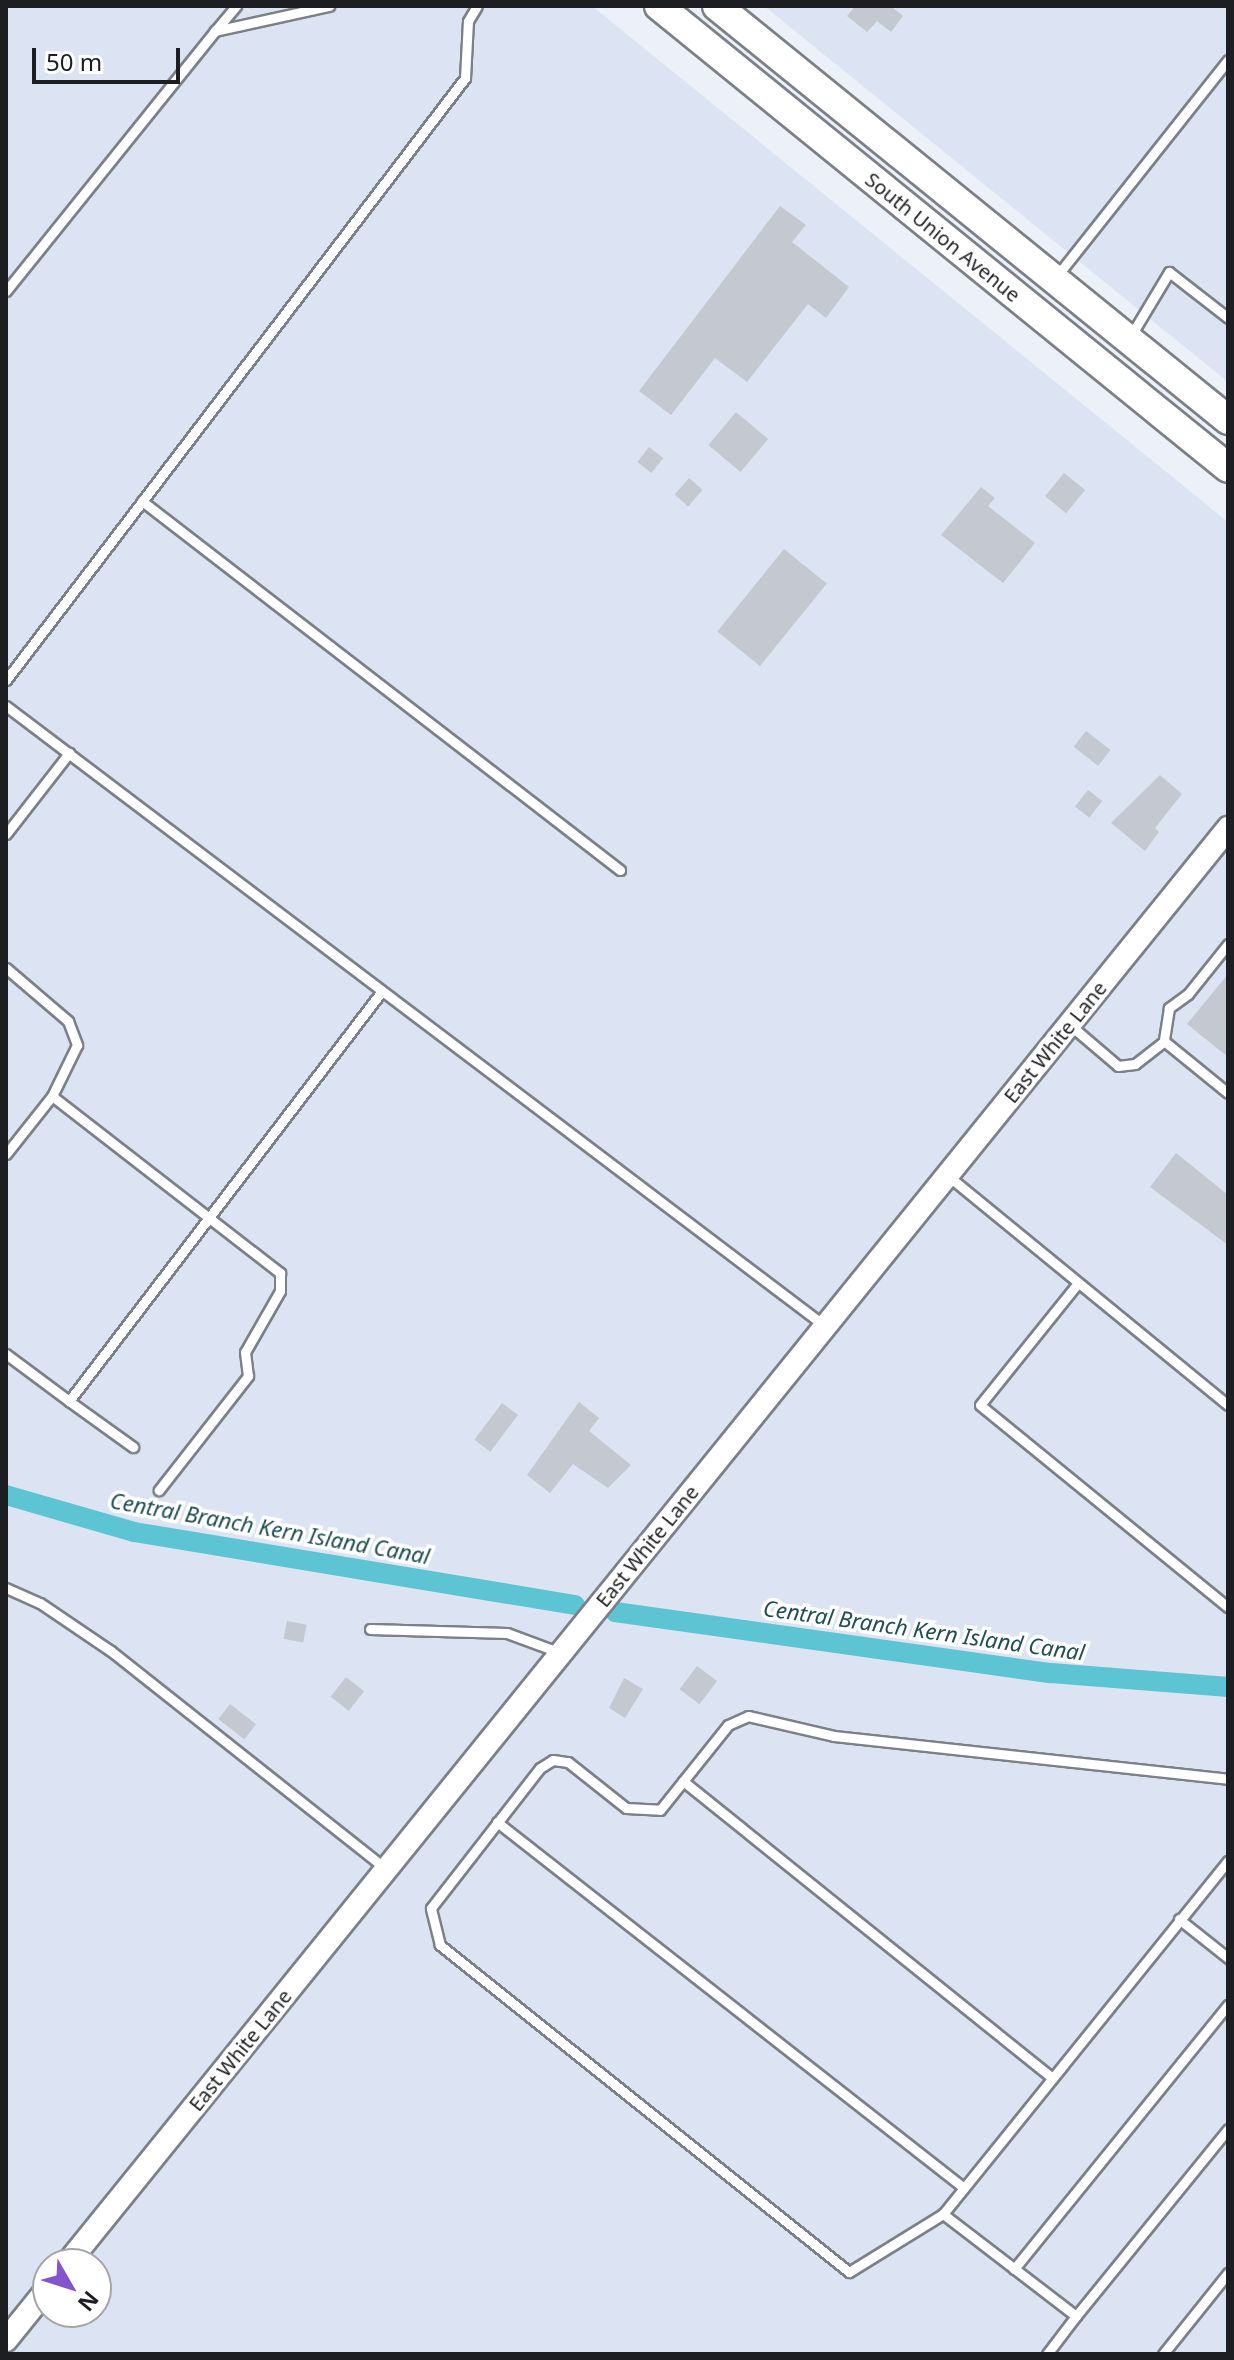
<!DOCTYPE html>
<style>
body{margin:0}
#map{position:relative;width:1234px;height:2360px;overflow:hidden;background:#ecf0f8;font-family:"Noto Sans",sans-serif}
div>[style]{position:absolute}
.built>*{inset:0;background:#dce3f2}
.canal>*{height:20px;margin:-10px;padding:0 10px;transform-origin:10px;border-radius:10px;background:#5dc4d3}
.building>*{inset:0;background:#c4c8d0;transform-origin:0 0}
.roads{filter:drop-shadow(2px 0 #7c8087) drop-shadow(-2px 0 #7c8087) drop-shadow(0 2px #7c8087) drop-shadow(0 -2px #7c8087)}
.service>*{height:9px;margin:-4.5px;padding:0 4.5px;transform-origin:4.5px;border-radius:4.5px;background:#fff}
.tertiary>*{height:22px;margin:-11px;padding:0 11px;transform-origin:11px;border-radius:11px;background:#fff}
.primary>*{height:28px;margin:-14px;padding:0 14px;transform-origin:14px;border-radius:14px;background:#fff}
span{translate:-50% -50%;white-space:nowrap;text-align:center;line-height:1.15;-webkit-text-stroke:7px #fff;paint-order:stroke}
.street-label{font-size:20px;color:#1d1e21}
.water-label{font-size:22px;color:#204e54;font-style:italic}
.frame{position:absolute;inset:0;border:8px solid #1d1e21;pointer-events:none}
.north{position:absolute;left:32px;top:2248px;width:80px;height:80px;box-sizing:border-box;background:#fff;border:2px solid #a5a5a6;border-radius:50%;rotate:129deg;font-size:22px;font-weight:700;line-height:32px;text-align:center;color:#1d1e21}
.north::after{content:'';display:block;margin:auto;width:28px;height:36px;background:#8554cd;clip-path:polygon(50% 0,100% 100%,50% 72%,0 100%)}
.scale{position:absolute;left:32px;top:48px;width:148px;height:36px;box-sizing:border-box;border:4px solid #1d1e21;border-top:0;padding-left:10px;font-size:24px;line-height:28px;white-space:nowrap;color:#1d1e21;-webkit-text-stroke:6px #fff;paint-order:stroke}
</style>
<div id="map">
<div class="built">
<i style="clip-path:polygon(evenodd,6px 6px,592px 6px,1228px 522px,1228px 2354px,6px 2354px,6px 6px,48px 2264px,96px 2264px,96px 2312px,48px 2312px,48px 2264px)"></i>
<i style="clip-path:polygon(764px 6px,1228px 6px,1228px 382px)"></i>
</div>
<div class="canal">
<i style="left:6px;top:1495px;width:133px;rotate:16.1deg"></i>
<i style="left:134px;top:1532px;width:447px;rotate:9.4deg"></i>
<i style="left:615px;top:1612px;width:440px;rotate:8deg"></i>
<i style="left:1051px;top:1673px;width:178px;rotate:4.5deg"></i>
</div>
<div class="building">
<i style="clip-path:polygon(855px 6px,891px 6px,903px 16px,891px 32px,877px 21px,867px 32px,847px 16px)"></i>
<i style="clip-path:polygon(780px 206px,806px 225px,792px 242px,849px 287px,826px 318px,808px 304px,747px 382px,715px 358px,671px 415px,639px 391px)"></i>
<i style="left:736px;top:412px;width:42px;height:43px;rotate:40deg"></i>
<i style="left:649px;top:447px;width:18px;height:19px;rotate:38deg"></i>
<i style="left:1064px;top:473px;width:27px;height:30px;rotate:39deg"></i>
<i style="left:689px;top:478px;width:18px;height:22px;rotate:41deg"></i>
<i style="clip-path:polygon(981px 487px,995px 498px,988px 506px,1035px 543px,1003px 583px,941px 535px)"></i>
<i style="left:784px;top:549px;width:55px;height:106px;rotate:39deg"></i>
<i style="left:1086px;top:731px;width:31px;height:20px;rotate:38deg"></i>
<i style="clip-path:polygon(1160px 775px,1182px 794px,1155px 828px,1159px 832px,1145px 851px,1111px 823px)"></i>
<i style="left:1088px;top:790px;width:18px;height:21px;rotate:38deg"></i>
<i style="clip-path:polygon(1228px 974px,1228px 1057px,1187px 1024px)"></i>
<i style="clip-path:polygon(1176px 1153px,1228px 1195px,1228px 1245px,1150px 1187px)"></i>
<i style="clip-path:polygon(579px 1402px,599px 1418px,589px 1431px,631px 1465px,608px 1488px,573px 1464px,550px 1493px,527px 1475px)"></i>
<i style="left:502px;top:1403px;width:20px;height:46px;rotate:37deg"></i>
<i style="left:287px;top:1621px;width:20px;height:18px;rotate:11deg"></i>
<i style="left:697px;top:1666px;width:25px;height:29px;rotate:37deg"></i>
<i style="left:346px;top:1677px;width:23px;height:25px;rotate:38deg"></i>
<i style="clip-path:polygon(624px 1678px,643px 1689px,625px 1718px,609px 1708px)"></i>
<i style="left:230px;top:1704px;width:33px;height:19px;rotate:38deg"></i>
</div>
<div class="roads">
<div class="service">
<i style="left:215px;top:31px;width:33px;rotate:-50deg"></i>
<i style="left:1056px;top:277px;width:277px;rotate:-51.6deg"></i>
<i style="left:6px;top:291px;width:334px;rotate:-51.2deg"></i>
<i style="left:215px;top:31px;width:117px;rotate:-12.4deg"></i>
<i style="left:1130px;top:337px;width:76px;rotate:-59deg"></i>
<i style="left:1169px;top:272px;width:75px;rotate:37.9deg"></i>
<i style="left:142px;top:501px;width:604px;rotate:37.67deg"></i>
<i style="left:6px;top:680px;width:757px;rotate:-52.68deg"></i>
<i style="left:465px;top:78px;width:57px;rotate:-87deg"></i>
<i style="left:468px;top:21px;width:17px;rotate:-59deg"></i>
<i style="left:6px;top:706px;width:1027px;rotate:37.13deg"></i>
<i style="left:6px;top:834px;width:103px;rotate:-52.1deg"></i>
<i style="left:1228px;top:944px;width:64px;rotate:128.7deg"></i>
<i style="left:1188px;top:994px;width:24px;rotate:144deg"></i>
<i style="left:1169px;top:1008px;width:33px;rotate:99deg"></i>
<i style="left:1164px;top:1041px;width:82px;rotate:39.1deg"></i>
<i style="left:6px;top:968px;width:82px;rotate:40.5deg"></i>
<i style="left:68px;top:1021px;width:26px;rotate:69deg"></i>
<i style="left:77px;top:1045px;width:57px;rotate:116.1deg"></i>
<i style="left:52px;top:1096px;width:74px;rotate:128.4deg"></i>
<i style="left:1070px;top:1025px;width:63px;rotate:40.5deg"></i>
<i style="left:1118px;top:1066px;width:17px;rotate:-7deg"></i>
<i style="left:1135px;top:1064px;width:37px;rotate:-38deg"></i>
<i style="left:52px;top:1096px;width:289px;rotate:37.8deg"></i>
<i style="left:280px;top:1273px;width:18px;rotate:90deg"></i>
<i style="left:280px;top:1291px;width:70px;rotate:119.8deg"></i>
<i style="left:245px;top:1352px;width:24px;rotate:83deg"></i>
<i style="left:248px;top:1376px;width:145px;rotate:128deg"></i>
<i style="left:947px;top:1175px;width:363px;rotate:39.3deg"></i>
<i style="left:1078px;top:1283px;width:156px;rotate:128.8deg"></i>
<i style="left:980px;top:1405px;width:320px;rotate:39.2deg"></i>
<i style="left:6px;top:1354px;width:79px;rotate:36.7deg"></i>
<i style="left:69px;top:1401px;width:516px;rotate:-52.64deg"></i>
<i style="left:69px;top:1401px;width:79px;rotate:35.7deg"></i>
<i style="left:6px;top:1588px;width:37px;rotate:24deg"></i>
<i style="left:40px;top:1603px;width:86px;rotate:34.1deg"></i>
<i style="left:111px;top:1651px;width:351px;rotate:38.4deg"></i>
<i style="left:370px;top:1629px;width:137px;rotate:1.7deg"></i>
<i style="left:507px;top:1633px;width:58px;rotate:20.3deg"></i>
<i style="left:683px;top:1781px;width:474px;rotate:38.8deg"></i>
<i style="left:497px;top:1822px;width:593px;rotate:38.09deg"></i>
<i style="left:1179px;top:1919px;width:63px;rotate:38.5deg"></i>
<i style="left:943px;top:2214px;width:110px;rotate:148.3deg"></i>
<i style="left:849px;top:2272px;width:524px;rotate:-141.36deg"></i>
<i style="left:440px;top:1945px;width:38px;rotate:-104deg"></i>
<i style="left:431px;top:1908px;width:177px;rotate:-52.1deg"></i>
<i style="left:540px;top:1768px;width:15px;rotate:-32deg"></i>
<i style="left:553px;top:1760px;width:15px;rotate:8deg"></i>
<i style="left:568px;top:1762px;width:74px;rotate:38.4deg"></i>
<i style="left:626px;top:1808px;width:34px;rotate:3deg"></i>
<i style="left:660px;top:1810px;width:109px;rotate:-51.3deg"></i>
<i style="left:728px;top:1725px;width:22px;rotate:-24deg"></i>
<i style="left:748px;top:1716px;width:88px;rotate:13.1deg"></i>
<i style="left:834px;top:1736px;width:396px;rotate:6.2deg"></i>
<i style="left:1014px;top:2269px;width:340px;rotate:-51deg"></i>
<i style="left:1076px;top:2316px;width:241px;rotate:-50.9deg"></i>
<i style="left:1047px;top:2354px;width:48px;rotate:-52.7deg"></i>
<i style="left:1076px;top:2316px;width:168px;rotate:-142.5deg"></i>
<i style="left:943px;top:2214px;width:454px;rotate:-51.1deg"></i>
<i style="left:1163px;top:2354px;width:104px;rotate:-51.3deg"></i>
</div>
<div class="tertiary">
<i style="left:67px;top:2264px;width:1847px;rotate:-51.04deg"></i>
<i style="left:6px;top:2340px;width:67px;rotate:-51.1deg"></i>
</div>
<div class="primary">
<i style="left:659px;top:6px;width:733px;rotate:39.07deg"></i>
<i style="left:717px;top:6px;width:658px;rotate:39.01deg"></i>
</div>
</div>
<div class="street-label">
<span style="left:943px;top:237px;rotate:39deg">South Union Avenue</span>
<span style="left:1055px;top:1042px;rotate:-51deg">East White Lane</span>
<span style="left:647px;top:1546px;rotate:-51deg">East White Lane</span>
<span style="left:240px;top:2050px;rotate:-51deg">East White Lane</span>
</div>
<div class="water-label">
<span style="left:270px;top:1528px;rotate:10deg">Central Branch Kern Island Canal</span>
<span style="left:924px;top:1630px;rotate:8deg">Central Branch Kern Island Canal</span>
</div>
<div class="frame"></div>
<div class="north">N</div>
<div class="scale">50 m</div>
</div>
